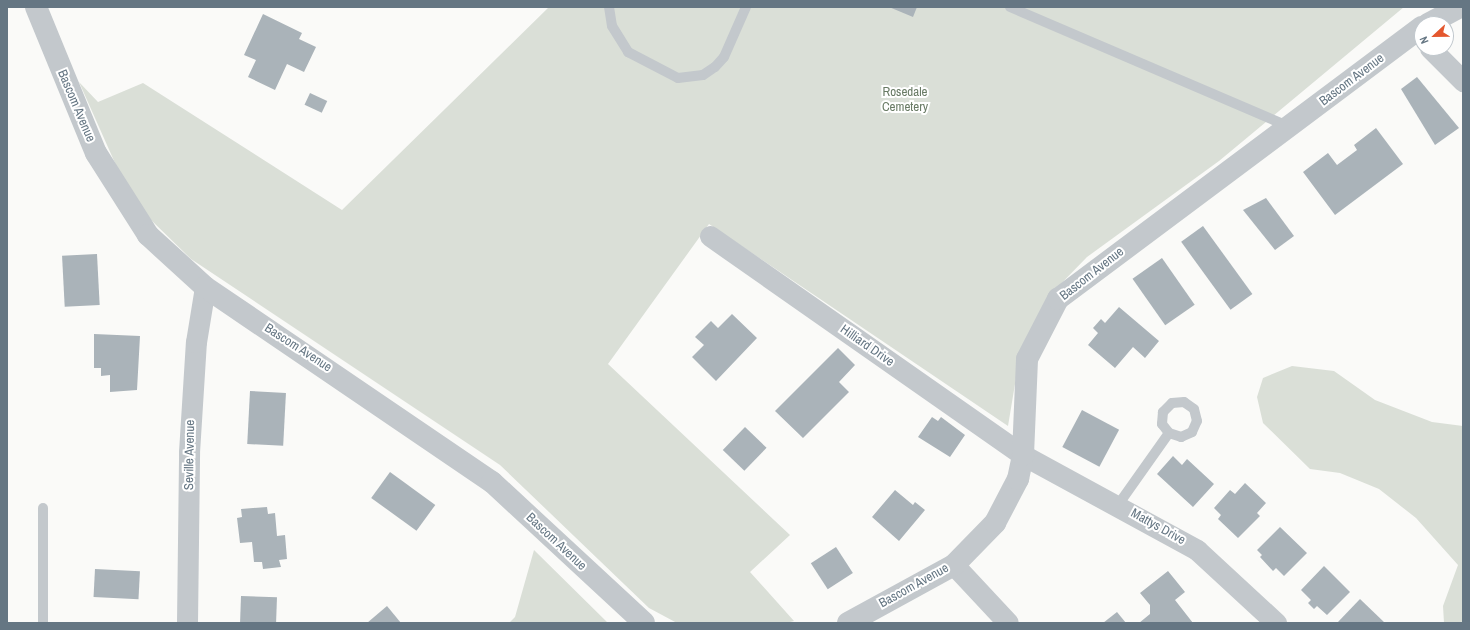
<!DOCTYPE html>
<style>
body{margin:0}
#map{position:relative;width:1470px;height:630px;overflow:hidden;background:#fafaf8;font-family:"Archivo Narrow",sans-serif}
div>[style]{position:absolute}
.green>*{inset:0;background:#dadfd7}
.building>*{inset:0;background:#aab3b9;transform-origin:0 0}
.service>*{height:10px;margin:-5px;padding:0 5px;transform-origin:5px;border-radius:5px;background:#c3c8cc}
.minor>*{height:21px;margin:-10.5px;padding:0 10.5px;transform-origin:10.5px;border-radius:10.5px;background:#c3c8cc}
.tertiary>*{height:22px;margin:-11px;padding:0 11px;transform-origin:11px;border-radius:11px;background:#c3c8cc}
span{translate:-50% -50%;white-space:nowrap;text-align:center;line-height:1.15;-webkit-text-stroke:4px #fff;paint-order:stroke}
.street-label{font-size:13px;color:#657683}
.park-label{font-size:13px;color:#687a64}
.frame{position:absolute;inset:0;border:8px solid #657683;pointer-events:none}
.north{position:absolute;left:1414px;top:16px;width:40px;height:40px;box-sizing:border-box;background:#fff;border:1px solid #c1c8cd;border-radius:50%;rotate:248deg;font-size:11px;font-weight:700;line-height:16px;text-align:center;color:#657683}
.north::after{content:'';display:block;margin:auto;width:14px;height:18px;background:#e4572e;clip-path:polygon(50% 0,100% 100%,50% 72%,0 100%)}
</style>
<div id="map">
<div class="green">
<i style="clip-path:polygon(549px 7px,1404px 7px,1219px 161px,1087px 257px,1052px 293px,1019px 360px,1008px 426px,709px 224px,608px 364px,790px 535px,750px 572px,794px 621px,786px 623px,677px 623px,649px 608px,500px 465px,191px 259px,150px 219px,119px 172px,79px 82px,98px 102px,143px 83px,342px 210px)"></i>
<i style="clip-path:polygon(1292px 366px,1334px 371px,1375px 400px,1432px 422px,1463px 426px,1463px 623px,1444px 623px,1443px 606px,1458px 565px,1416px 518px,1379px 489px,1340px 473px,1310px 469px,1263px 423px,1257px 397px,1263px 378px)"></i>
<i style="clip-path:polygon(534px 550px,608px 623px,509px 623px,515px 617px)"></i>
</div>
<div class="building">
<i style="clip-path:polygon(889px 7px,917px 7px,913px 17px)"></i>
<i style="clip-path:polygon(263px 14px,302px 33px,299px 39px,316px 47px,304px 72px,287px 64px,275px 90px,248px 77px,256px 60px,244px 55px)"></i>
<i style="clip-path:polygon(1417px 77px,1459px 128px,1435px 145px,1401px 89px)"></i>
<i style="left:310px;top:93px;width:19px;height:13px;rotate:25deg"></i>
<i style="clip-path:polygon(1376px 128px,1403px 164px,1335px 215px,1303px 172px,1328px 153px,1337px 165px,1357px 150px,1354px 145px)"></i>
<i style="clip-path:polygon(1266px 198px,1294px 236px,1275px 250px,1243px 210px)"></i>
<i style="left:1203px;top:226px;width:84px;height:27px;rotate:54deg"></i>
<i style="left:97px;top:254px;width:51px;height:35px;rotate:87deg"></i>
<i style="left:1162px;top:258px;width:57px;height:36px;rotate:55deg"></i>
<i style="clip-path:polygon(1119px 307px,1159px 341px,1145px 358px,1133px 347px,1115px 368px,1088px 345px,1098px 333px,1093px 328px,1101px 319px,1105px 323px)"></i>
<i style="clip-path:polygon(732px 314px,757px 338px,716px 381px,692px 357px,704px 345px,695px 337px,711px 321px,718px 328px)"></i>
<i style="clip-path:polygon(94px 334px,140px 336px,137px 390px,110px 392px,110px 375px,101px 376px,101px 368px,94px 368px)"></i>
<i style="clip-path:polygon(838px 348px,855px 365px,839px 382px,849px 392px,803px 438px,775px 411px)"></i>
<i style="left:250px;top:391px;width:36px;height:53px;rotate:3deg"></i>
<i style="left:1082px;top:410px;width:42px;height:42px;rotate:28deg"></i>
<i style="clip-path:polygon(932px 417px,938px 421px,941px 417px,965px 435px,950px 457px,918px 437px)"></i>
<i style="left:745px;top:427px;width:30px;height:32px;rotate:44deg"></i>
<i style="clip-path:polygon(1173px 456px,1182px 465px,1187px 459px,1214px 484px,1193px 507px,1157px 474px)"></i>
<i style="left:390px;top:472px;width:56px;height:32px;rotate:36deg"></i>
<i style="clip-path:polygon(1245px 483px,1266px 503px,1257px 513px,1260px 516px,1238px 538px,1218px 519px,1221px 515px,1214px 508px,1230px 490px,1235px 494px)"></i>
<i style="clip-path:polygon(895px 490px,913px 505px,915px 502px,925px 510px,899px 541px,872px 517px)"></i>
<i style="clip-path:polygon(267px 507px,268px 514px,275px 513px,277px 536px,285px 535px,287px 559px,279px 560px,281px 567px,263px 569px,262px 562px,254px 562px,252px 542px,240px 543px,237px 518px,242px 517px,241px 509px)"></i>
<i style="clip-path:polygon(1280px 527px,1307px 553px,1284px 576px,1276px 568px,1273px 571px,1260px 557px,1262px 555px,1257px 550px)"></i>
<i style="left:836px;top:547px;width:31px;height:30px;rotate:57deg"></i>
<i style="clip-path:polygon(1324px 566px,1350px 592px,1327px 615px,1317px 606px,1314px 609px,1308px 603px,1311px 600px,1301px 590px)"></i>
<i style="left:95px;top:569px;width:45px;height:28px;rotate:3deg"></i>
<i style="clip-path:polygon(1168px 571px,1185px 592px,1175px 600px,1193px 623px,1139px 623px,1150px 614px,1150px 605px,1140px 593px)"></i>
<i style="left:241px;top:596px;width:36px;height:27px;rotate:2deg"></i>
<i style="clip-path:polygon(1360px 599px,1385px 623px,1337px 623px)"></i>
<i style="clip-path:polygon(387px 606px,401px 623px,367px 623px)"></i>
<i style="clip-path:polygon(1117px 612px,1126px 623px,1103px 623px)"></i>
</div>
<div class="service">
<i style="left:609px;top:7px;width:19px;rotate:81deg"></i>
<i style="left:612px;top:26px;width:31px;rotate:58deg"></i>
<i style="left:628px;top:52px;width:56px;rotate:27.5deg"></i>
<i style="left:678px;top:78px;width:25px;rotate:-7deg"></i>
<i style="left:703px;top:75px;width:14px;rotate:-34deg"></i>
<i style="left:715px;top:67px;width:13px;rotate:-48deg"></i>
<i style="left:724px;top:57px;width:55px;rotate:-66.3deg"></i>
<i style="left:1010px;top:7px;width:305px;rotate:23.2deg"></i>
<i style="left:1118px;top:505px;width:88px;rotate:-54.7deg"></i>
<i style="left:1169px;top:433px;width:13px;rotate:18deg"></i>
<i style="left:1181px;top:437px;width:12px;rotate:-24deg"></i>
<i style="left:1192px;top:432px;width:12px;rotate:-66deg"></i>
<i style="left:1197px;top:421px;width:12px;rotate:-104deg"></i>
<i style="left:1194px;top:409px;width:12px;rotate:-145deg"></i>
<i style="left:1184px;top:402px;width:12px;rotate:175deg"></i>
<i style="left:1172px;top:403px;width:13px;rotate:135deg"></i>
<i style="left:1163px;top:412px;width:12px;rotate:95deg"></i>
<i style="left:1162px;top:424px;width:11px;rotate:52deg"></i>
<i style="left:43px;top:623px;width:115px;rotate:-90deg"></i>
</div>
<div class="minor">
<i style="left:1430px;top:48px;width:47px;rotate:45deg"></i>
<i style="left:710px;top:236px;width:382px;rotate:35deg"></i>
<i style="left:1023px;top:455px;width:198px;rotate:28.6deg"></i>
<i style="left:1197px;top:550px;width:108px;rotate:42.7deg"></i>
<i style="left:954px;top:565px;width:79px;rotate:47deg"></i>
<i style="left:187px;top:623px;width:171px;rotate:-89.3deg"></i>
<i style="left:189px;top:452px;width:110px;rotate:-86.4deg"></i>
<i style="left:196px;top:342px;width:56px;rotate:-80.7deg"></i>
</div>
<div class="tertiary">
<i style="left:36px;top:7px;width:158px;rotate:67.7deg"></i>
<i style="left:96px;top:153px;width:97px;rotate:57.6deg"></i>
<i style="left:148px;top:235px;width:77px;rotate:42.4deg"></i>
<i style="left:205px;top:287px;width:347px;rotate:34.2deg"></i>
<i style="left:492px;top:482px;width:207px;rotate:42.8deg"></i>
<i style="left:1428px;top:24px;width:36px;rotate:-28deg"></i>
<i style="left:848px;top:623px;width:121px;rotate:-28.7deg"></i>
<i style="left:954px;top:565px;width:59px;rotate:-45.7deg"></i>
<i style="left:995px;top:523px;width:50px;rotate:-62.4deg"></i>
<i style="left:1018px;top:479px;width:25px;rotate:-78deg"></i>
<i style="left:1023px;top:455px;width:96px;rotate:-87.6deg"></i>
<i style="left:1027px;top:359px;width:68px;rotate:-62.7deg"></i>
<i style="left:1058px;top:299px;width:454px;rotate:-36.8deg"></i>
</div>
<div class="street-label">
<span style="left:1352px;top:80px;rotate:-37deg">Bascom Avenue</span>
<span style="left:76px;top:106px;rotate:67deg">Bascom Avenue</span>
<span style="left:1092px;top:274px;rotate:-38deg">Bascom Avenue</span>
<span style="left:867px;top:346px;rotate:35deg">Hilliard Drive</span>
<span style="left:298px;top:348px;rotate:33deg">Bascom Avenue</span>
<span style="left:190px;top:455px;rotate:-89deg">Seville Avenue</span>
<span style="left:1158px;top:527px;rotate:29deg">Mattys Drive</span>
<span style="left:556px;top:542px;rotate:43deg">Bascom Avenue</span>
<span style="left:914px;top:586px;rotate:-29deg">Bascom Avenue</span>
</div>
<div class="park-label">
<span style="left:905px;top:100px">Rosedale<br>Cemetery</span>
</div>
<div class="frame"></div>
<div class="north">N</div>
</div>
